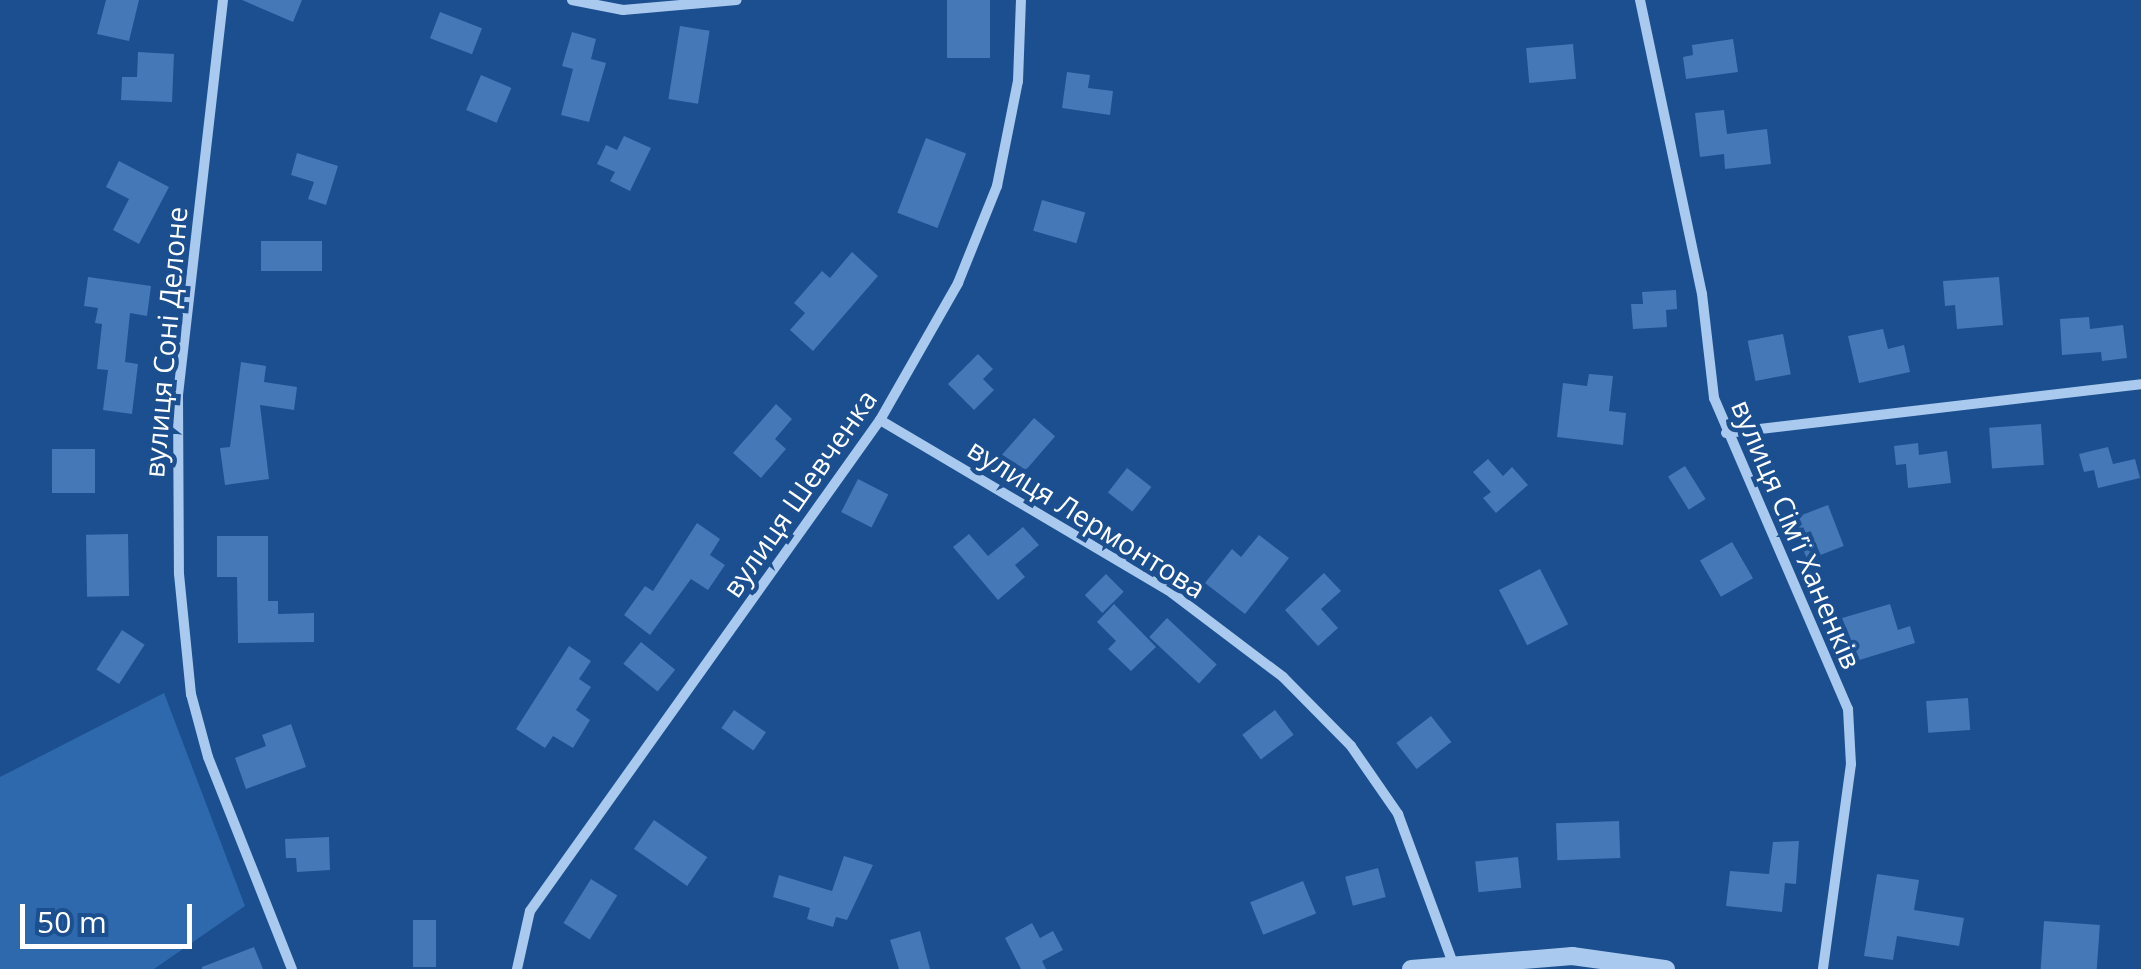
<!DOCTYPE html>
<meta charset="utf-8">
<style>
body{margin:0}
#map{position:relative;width:2141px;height:969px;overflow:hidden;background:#1b4f8f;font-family:"Open Sans",sans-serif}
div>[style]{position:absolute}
.green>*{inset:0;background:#2e69ad}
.building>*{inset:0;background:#4478b7;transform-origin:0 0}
.minor>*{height:10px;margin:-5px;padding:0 5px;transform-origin:5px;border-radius:5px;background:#a9c9ee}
.tertiary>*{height:18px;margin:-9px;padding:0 9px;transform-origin:9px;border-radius:9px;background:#a9c9ee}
span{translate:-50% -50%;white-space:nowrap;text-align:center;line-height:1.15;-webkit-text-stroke:9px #1b4f8f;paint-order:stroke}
.street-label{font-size:28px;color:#fff}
.scale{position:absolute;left:20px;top:904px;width:172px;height:45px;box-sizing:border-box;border:5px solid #fff;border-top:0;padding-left:12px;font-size:30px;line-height:35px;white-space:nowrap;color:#fff;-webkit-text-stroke:8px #1b4f8f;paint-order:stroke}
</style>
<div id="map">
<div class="green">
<i style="clip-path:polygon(164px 693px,245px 906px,154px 969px,0 969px,0 777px)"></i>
</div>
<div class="building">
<i style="clip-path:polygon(106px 0,139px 0,129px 41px,97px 34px)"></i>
<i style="clip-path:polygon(242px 0,302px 0,293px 22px)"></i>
<i style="left:947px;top:0;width:43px;height:58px"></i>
<i style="left:440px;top:12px;width:45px;height:28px;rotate:21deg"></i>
<i style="left:680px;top:26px;width:30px;height:74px;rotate:9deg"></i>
<i style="clip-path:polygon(572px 32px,596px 39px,591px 59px,606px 63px,589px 122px,561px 115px,573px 69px,562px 66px)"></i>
<i style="clip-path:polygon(1733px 39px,1738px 72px,1686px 79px,1683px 57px,1693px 55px,1692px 45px)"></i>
<i style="left:1573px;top:44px;width:35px;height:47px;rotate:85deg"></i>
<i style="clip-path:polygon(138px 52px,174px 54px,172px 102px,121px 100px,122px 77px,137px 77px)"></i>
<i style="clip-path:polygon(1067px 72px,1090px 75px,1088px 88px,1113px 91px,1110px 115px,1062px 108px)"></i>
<i style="left:481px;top:75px;width:33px;height:38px;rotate:23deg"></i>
<i style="clip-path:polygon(1724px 110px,1727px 134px,1767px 129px,1771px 164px,1725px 169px,1724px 154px,1700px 157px,1695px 113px)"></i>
<i style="clip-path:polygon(624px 136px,651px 148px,630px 191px,610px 181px,615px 172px,597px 164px,606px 145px,617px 150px)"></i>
<i style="left:926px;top:138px;width:43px;height:80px;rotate:21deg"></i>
<i style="clip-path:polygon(297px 153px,338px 166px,326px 205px,308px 199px,314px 182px,291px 175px)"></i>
<i style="clip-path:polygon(119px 161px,169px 187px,139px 244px,113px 230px,129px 199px,106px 187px)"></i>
<i style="left:1042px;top:200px;width:45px;height:32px;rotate:16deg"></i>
<i style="left:261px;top:241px;width:61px;height:30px"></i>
<i style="clip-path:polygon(852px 252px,878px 276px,813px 351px,790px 330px,805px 313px,794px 303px,822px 271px,830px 278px)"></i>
<i style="clip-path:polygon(88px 277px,151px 286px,147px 316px,130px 313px,125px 362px,138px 364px,132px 414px,103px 410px,108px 370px,97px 369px,102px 324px,95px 323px,98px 308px,84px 306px)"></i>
<i style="clip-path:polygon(1999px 277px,2003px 325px,1957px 329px,1955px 305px,1945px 306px,1943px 281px)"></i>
<i style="clip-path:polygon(1676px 290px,1677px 309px,1666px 310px,1667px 327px,1633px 329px,1631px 304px,1643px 304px,1642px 292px)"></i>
<i style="clip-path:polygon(2089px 317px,2090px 329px,2123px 325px,2127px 358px,2102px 361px,2101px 352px,2062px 355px,2060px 319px)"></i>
<i style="clip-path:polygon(1883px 329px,1888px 349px,1904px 345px,1910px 372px,1859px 383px,1848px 336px)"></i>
<i style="left:1783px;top:334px;width:41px;height:36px;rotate:79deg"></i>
<i style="clip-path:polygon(978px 354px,993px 369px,983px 379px,994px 390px,974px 410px,948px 384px)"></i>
<i style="clip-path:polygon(241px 362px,266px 366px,264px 382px,297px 387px,294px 410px,260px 405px,269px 479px,225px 485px,220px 448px,230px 447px)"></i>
<i style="clip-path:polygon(1589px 374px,1613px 376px,1609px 411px,1626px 413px,1623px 445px,1557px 437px,1563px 383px,1587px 386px)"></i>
<i style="clip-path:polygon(776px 404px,792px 419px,775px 439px,786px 449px,761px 478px,733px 453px)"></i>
<i style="left:1034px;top:418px;width:28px;height:55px;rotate:41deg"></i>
<i style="left:2041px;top:424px;width:41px;height:52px;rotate:86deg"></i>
<i style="clip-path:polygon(1918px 443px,1919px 455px,1947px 451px,1951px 483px,1908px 488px,1906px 464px,1896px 465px,1894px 446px)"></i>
<i style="clip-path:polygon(2108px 447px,2113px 464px,2135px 459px,2140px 478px,2098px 488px,2094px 470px,2084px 472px,2079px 454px)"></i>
<i style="left:52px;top:449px;width:43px;height:44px"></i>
<i style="clip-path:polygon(1488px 459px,1503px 476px,1512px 467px,1528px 485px,1496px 513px,1483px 498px,1491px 492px,1473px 472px)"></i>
<i style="left:1685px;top:466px;width:39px;height:20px;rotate:58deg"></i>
<i style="left:1127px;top:468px;width:31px;height:31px;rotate:38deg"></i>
<i style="left:858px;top:479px;width:34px;height:37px;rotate:27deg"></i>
<i style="left:1828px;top:505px;width:44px;height:39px;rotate:69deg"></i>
<i style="clip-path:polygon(697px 523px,720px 539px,710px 555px,725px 565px,708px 590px,691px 579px,650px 635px,624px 615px,645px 586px,653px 591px)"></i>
<i style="clip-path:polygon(1023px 527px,1039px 545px,1015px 565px,1025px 577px,998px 600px,953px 547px,969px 534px,988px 556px)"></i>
<i style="left:128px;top:534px;width:62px;height:42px;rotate:89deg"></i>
<i style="clip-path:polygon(1259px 535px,1289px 558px,1245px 614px,1205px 583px,1232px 549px,1241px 557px)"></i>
<i style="clip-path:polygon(217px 536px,268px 536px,268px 601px,278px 601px,278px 614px,314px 613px,314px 642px,238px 643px,237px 577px,217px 577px)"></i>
<i style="left:1732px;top:542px;width:42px;height:37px;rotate:60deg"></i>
<i style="left:1540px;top:569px;width:62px;height:46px;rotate:63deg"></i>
<i style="clip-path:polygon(1324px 573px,1341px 591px,1321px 609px,1338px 628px,1318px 646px,1285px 610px)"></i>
<i style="left:1106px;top:574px;width:25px;height:30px;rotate:45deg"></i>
<i style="clip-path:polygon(1114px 604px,1156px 647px,1131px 671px,1108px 649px,1116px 641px,1097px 622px)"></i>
<i style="clip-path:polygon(1890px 604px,1898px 630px,1910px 626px,1915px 643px,1856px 661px,1852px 647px,1842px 650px,1832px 621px)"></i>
<i style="left:1167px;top:618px;width:68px;height:26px;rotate:43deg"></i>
<i style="left:122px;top:630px;width:27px;height:47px;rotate:33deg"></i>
<i style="left:641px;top:642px;width:44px;height:28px;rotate:39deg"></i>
<i style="clip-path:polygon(569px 646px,591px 661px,579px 679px,591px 687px,576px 710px,590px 720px,573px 748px,553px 736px,545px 748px,516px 729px)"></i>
<i style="left:1968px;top:698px;width:32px;height:42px;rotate:86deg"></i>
<i style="left:734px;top:710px;width:39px;height:22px;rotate:35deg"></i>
<i style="left:1275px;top:710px;width:31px;height:41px;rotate:53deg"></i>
<i style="left:1431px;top:716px;width:33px;height:44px;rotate:52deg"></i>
<i style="clip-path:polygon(291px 724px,306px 767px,246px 789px,235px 758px,266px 746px,262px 735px)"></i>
<i style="left:654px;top:820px;width:65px;height:35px;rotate:35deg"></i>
<i style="left:1619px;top:821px;width:37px;height:63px;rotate:88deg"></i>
<i style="clip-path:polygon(329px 837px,330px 870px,297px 872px,296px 858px,286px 858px,285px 839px)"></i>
<i style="clip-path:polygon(1799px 841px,1796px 884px,1785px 883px,1782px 912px,1726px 906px,1730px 871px,1769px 874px,1773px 842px)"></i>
<i style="clip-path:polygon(844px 856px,873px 865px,847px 920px,836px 917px,833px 927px,807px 919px,810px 908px,773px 897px,779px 875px,832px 891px)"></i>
<i style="left:1518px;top:857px;width:31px;height:43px;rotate:84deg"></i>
<i style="left:1378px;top:868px;width:30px;height:34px;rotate:75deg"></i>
<i style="clip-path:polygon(1877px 874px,1919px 880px,1914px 910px,1964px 918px,1959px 946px,1897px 936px,1893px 960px,1864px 956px)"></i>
<i style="left:591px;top:879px;width:31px;height:52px;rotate:32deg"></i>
<i style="left:1303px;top:881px;width:35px;height:57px;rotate:68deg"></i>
<i style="left:413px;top:920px;width:23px;height:47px"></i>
<i style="left:2044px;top:921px;width:56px;height:48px;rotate:4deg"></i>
<i style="clip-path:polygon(1032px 923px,1040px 938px,1053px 931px,1063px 950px,1042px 961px,1046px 969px,1021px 969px,1005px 938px)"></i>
<i style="clip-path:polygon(920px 931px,930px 969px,899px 969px,890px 940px)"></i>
<i style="clip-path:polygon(254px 947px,263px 969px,202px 969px,202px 967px)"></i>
</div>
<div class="minor">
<i style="left:223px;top:0;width:398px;rotate:96.5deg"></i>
<i style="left:178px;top:395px;width:179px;rotate:89.7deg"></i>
<i style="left:179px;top:574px;width:121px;rotate:84.3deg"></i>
<i style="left:191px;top:694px;width:65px;rotate:74.9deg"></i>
<i style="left:208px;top:757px;width:228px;rotate:68.4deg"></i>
<i style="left:572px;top:0;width:52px;rotate:11.1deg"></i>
<i style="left:623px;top:10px;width:114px;rotate:-5deg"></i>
<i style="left:1640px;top:0;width:300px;rotate:78.1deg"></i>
<i style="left:1702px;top:294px;width:105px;rotate:83.4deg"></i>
<i style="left:1714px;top:398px;width:339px;rotate:66.7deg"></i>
<i style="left:1848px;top:709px;width:55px;rotate:86.9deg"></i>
<i style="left:1851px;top:764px;width:207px;rotate:97.8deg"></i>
<i style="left:880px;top:420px;width:334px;rotate:30.6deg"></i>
<i style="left:1168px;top:590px;width:144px;rotate:37.1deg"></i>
<i style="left:1283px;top:677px;width:97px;rotate:45.4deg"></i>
<i style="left:1351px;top:746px;width:83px;rotate:55.3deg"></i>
<i style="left:1398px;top:814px;width:157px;rotate:69.8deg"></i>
<i style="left:1726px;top:433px;width:418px;rotate:-6.7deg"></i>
<i style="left:517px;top:969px;width:59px;rotate:-77.4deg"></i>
<i style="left:530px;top:911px;width:603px;rotate:-54.52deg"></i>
<i style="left:880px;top:420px;width:158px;rotate:-60.3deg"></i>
<i style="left:958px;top:283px;width:105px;rotate:-68.1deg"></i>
<i style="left:997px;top:186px;width:107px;rotate:-78.7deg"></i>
<i style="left:1018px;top:81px;width:81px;rotate:-87.9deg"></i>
</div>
<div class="tertiary">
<i style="left:1411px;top:969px;width:162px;rotate:-4.6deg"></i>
<i style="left:1572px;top:956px;width:95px;rotate:7.9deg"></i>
</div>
<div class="street-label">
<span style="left:165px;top:342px;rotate:-85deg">вулиця Соні Делоне</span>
<span style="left:799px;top:493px;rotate:-55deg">вулиця Шевченка</span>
<span style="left:1087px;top:518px;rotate:32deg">вулиця Лермонтова</span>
<span style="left:1797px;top:534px;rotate:67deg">вулиця Сімʼї Ханенків</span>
</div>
<div class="scale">50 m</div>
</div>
